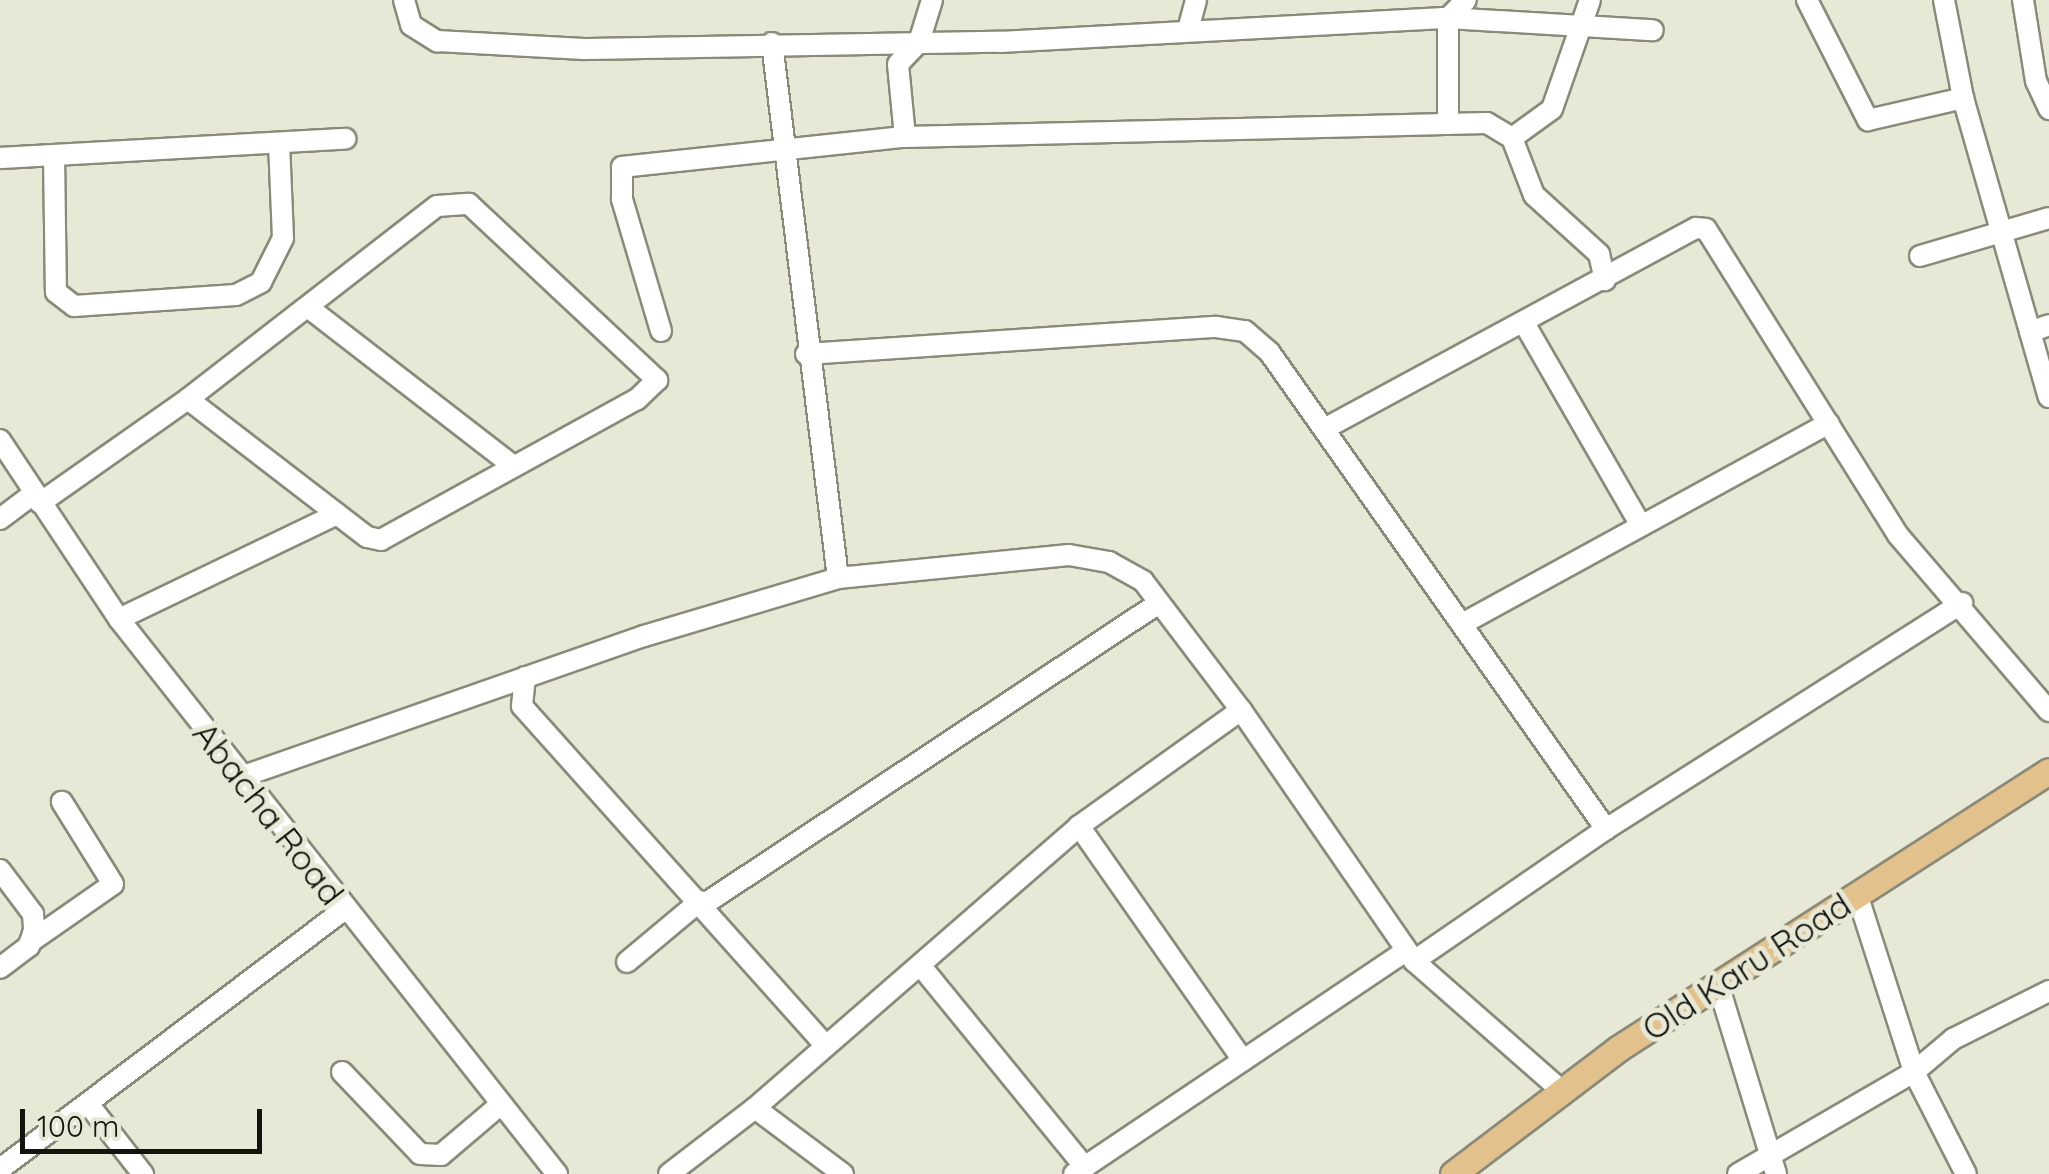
<!DOCTYPE html>
<style>
body{margin:0}
#map{position:relative;width:2049px;height:1174px;overflow:hidden;background:#e7e8d6;font-family:Quicksand,sans-serif}
div>[style]{position:absolute}
.roads{filter:drop-shadow(2px 0 #898a79) drop-shadow(-2px 0 #898a79) drop-shadow(0 2px #898a79) drop-shadow(0 -2px #898a79)}
.minor>*{height:20px;margin:-10px;padding:0 10px;transform-origin:10px;border-radius:10px;background:#fff}
.major>*{height:25px;margin:-12.5px;padding:0 12.5px;transform-origin:12.5px;border-radius:12.5px;background:#e3c18c}
span{translate:-50% -50%;white-space:nowrap;text-align:center;line-height:1.15;-webkit-text-stroke:10px #e7e8d6;paint-order:stroke}
.street-label{font-size:35px;color:#13140e}
.scale{position:absolute;left:20px;top:1109px;width:242px;height:45px;box-sizing:border-box;border:5px solid #13140e;border-top:0;padding-left:12px;font-size:30px;line-height:35px;white-space:nowrap;color:#13140e;-webkit-text-stroke:8px #e7e8d6;paint-order:stroke}
</style>
<div id="map">
<div class="roads">
<div class="minor">
<i style="left:404px;top:0;width:26px;rotate:74deg"></i>
<i style="left:411px;top:25px;width:31px;rotate:32deg"></i>
<i style="left:437px;top:41px;width:147px;rotate:3.1deg"></i>
<i style="left:584px;top:49px;width:416px;rotate:-1deg"></i>
<i style="left:1000px;top:42px;width:449px;rotate:-3.1deg"></i>
<i style="left:1448px;top:18px;width:205px;rotate:3.4deg"></i>
<i style="left:1807px;top:0;width:135px;rotate:63.1deg"></i>
<i style="left:1868px;top:120px;width:98px;rotate:-13deg"></i>
<i style="left:1944px;top:0;width:100px;rotate:79deg"></i>
<i style="left:1963px;top:98px;width:311px;rotate:74deg"></i>
<i style="left:2023px;top:0;width:82px;rotate:80.9deg"></i>
<i style="left:2036px;top:81px;width:31px;rotate:65deg"></i>
<i style="left:1188px;top:30px;width:31px;rotate:-75deg"></i>
<i style="left:772px;top:43px;width:539px;rotate:82.97deg"></i>
<i style="left:1448px;top:124px;width:106px;rotate:-90deg"></i>
<i style="left:1448px;top:18px;width:25px;rotate:-45deg"></i>
<i style="left:905px;top:137px;width:73px;rotate:-95.5deg"></i>
<i style="left:898px;top:64px;width:30px;rotate:-46deg"></i>
<i style="left:919px;top:42px;width:44px;rotate:-72.8deg"></i>
<i style="left:1512px;top:138px;width:49px;rotate:-35.9deg"></i>
<i style="left:1552px;top:109px;width:115px;rotate:-70.8deg"></i>
<i style="left:54px;top:155px;width:137px;rotate:89.2deg"></i>
<i style="left:56px;top:292px;width:23px;rotate:38deg"></i>
<i style="left:74px;top:306px;width:162px;rotate:-3.9deg"></i>
<i style="left:236px;top:295px;width:28px;rotate:-27deg"></i>
<i style="left:261px;top:282px;width:49px;rotate:-63.4deg"></i>
<i style="left:283px;top:238px;width:95px;rotate:-92.4deg"></i>
<i style="left:0;top:158px;width:346px;rotate:-3.2deg"></i>
<i style="left:1920px;top:256px;width:134px;rotate:-16.4deg"></i>
<i style="left:309px;top:308px;width:255px;rotate:37.7deg"></i>
<i style="left:1524px;top:323px;width:234px;rotate:60deg"></i>
<i style="left:661px;top:331px;width:138px;rotate:-106.5deg"></i>
<i style="left:622px;top:199px;width:32px;rotate:-90deg"></i>
<i style="left:622px;top:167px;width:285px;rotate:-6.1deg"></i>
<i style="left:905px;top:137px;width:582px;rotate:-1.38deg"></i>
<i style="left:1487px;top:123px;width:29px;rotate:31deg"></i>
<i style="left:1512px;top:138px;width:61px;rotate:68.9deg"></i>
<i style="left:1534px;top:195px;width:88px;rotate:42.2deg"></i>
<i style="left:1599px;top:254px;width:27px;rotate:77deg"></i>
<i style="left:2030px;top:332px;width:20px;rotate:-20deg"></i>
<i style="left:806px;top:354px;width:411px;rotate:-3.8deg"></i>
<i style="left:1216px;top:327px;width:29px;rotate:8deg"></i>
<i style="left:1245px;top:331px;width:33px;rotate:41deg"></i>
<i style="left:1270px;top:353px;width:583px;rotate:54.78deg"></i>
<i style="left:1324px;top:429px;width:423px;rotate:-28.4deg"></i>
<i style="left:1696px;top:228px;width:10px;rotate:6deg"></i>
<i style="left:1706px;top:229px;width:361px;rotate:57.9deg"></i>
<i style="left:1898px;top:535px;width:232px;rotate:49.4deg"></i>
<i style="left:0;top:440px;width:215px;rotate:56.4deg"></i>
<i style="left:119px;top:619px;width:707px;rotate:51.72deg"></i>
<i style="left:40px;top:503px;width:181px;rotate:-35.1deg"></i>
<i style="left:188px;top:399px;width:315px;rotate:-37.8deg"></i>
<i style="left:437px;top:206px;width:32px;rotate:-4deg"></i>
<i style="left:469px;top:204px;width:258px;rotate:43.1deg"></i>
<i style="left:657px;top:380px;width:28px;rotate:136deg"></i>
<i style="left:637px;top:399px;width:292px;rotate:151.2deg"></i>
<i style="left:381px;top:540px;width:14px;rotate:-168deg"></i>
<i style="left:367px;top:537px;width:226px;rotate:-142.4deg"></i>
<i style="left:0;top:519px;width:40px;rotate:-37deg"></i>
<i style="left:119px;top:619px;width:242px;rotate:-25.7deg"></i>
<i style="left:1462px;top:624px;width:418px;rotate:-28.7deg"></i>
<i style="left:525px;top:677px;width:29px;rotate:96deg"></i>
<i style="left:522px;top:706px;width:455px;rotate:48.2deg"></i>
<i style="left:241px;top:777px;width:427px;rotate:-19.3deg"></i>
<i style="left:644px;top:636px;width:202px;rotate:-16.6deg"></i>
<i style="left:838px;top:578px;width:232px;rotate:-5.7deg"></i>
<i style="left:1069px;top:555px;width:41px;rotate:9.9deg"></i>
<i style="left:1109px;top:562px;width:39px;rotate:29deg"></i>
<i style="left:1143px;top:581px;width:162px;rotate:52.8deg"></i>
<i style="left:1241px;top:710px;width:305px;rotate:55.4deg"></i>
<i style="left:1414px;top:961px;width:200px;rotate:41.3deg"></i>
<i style="left:1079px;top:826px;width:286px;rotate:55deg"></i>
<i style="left:0;top:870px;width:55px;rotate:53.1deg"></i>
<i style="left:33px;top:914px;width:16px;rotate:86deg"></i>
<i style="left:34px;top:930px;width:17px;rotate:107deg"></i>
<i style="left:29px;top:946px;width:36px;rotate:143deg"></i>
<i style="left:1857px;top:894px;width:187px;rotate:72.2deg"></i>
<i style="left:1914px;top:1072px;width:114px;rotate:63deg"></i>
<i style="left:703px;top:905px;width:547px;rotate:-33.52deg"></i>
<i style="left:30px;top:942px;width:101px;rotate:-34.9deg"></i>
<i style="left:113px;top:884px;width:97px;rotate:-121.9deg"></i>
<i style="left:1414px;top:961px;width:233px;rotate:-34.5deg"></i>
<i style="left:1606px;top:829px;width:422px;rotate:-32.4deg"></i>
<i style="left:627px;top:962px;width:95px;rotate:-39.9deg"></i>
<i style="left:920px;top:965px;width:261px;rotate:50.8deg"></i>
<i style="left:1718px;top:984px;width:199px;rotate:73deg"></i>
<i style="left:342px;top:1072px;width:113px;rotate:46.4deg"></i>
<i style="left:420px;top:1154px;width:21px;rotate:3deg"></i>
<i style="left:441px;top:1155px;width:77px;rotate:-40.3deg"></i>
<i style="left:89px;top:1105px;width:88px;rotate:52deg"></i>
<i style="left:755px;top:1108px;width:110px;rotate:36.9deg"></i>
<i style="left:0;top:1169px;width:431px;rotate:-37deg"></i>
<i style="left:669px;top:1174px;width:108px;rotate:-37.5deg"></i>
<i style="left:755px;top:1108px;width:430px;rotate:-41deg"></i>
<i style="left:1079px;top:826px;width:199px;rotate:-35.6deg"></i>
<i style="left:1074px;top:1174px;width:400px;rotate:-33.9deg"></i>
<i style="left:1738px;top:1174px;width:203px;rotate:-30.1deg"></i>
<i style="left:1914px;top:1072px;width:51px;rotate:-40.2deg"></i>
<i style="left:1953px;top:1039px;width:107px;rotate:-26.6deg"></i>
</div>
<div class="major">
<i style="left:1453px;top:1174px;width:208px;rotate:-37.2deg"></i>
<i style="left:1619px;top:1048px;width:511px;rotate:-32.79deg"></i>
</div>
</div>
<div class="street-label">
<span style="left:269px;top:813px;rotate:52deg">Abacha Road</span>
<span style="left:1746px;top:966px;rotate:-33deg">Old Karu Road</span>
</div>
<div class="scale">100 m</div>
</div>
